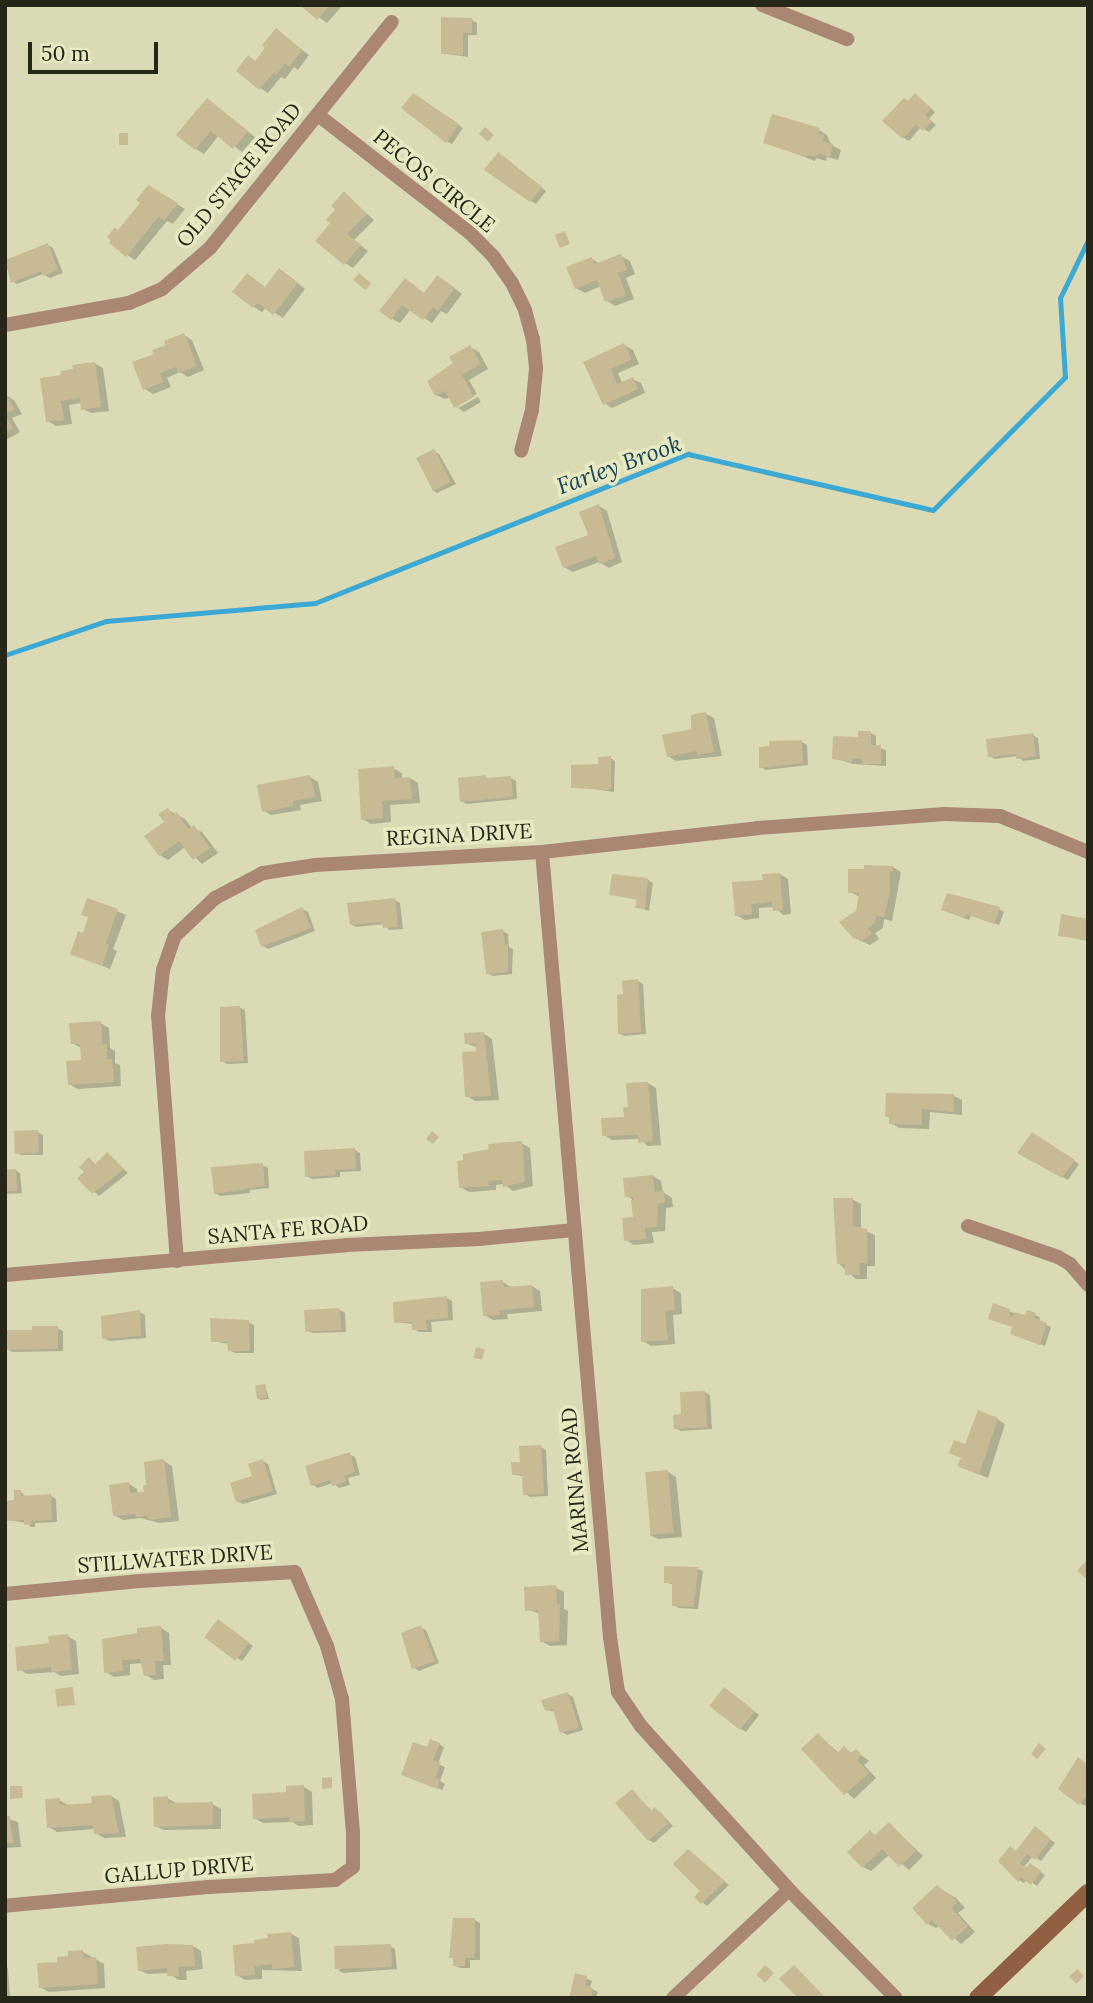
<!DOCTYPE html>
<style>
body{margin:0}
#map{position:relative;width:1093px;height:2003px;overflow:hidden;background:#dadbb4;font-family:Lora,serif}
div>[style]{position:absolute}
.shadow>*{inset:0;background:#0003}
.stream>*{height:5px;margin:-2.5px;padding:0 2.5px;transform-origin:2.5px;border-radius:2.5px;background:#3ca8d4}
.building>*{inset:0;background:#c9ba96;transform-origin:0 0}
.minor>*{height:14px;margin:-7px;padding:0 7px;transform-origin:7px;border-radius:7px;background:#aa8773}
.secondary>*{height:18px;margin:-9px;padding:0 9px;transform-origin:9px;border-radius:9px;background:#915f42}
span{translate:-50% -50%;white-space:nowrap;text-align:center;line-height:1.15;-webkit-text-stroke:7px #e7e9c1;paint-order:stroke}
.street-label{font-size:21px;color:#262718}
.water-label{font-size:23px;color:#184558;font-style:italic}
.frame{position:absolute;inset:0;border:7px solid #262718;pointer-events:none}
.scale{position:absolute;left:28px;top:42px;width:130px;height:32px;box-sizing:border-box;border:4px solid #262718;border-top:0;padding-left:9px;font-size:21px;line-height:24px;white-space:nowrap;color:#262718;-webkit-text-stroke:5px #e7e9c1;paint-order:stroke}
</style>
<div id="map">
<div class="shadow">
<i style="clip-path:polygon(302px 5px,343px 5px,327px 23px)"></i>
<i style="clip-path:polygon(472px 20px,477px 23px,477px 35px,468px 35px,468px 57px,442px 53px)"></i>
<i style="clip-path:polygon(276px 30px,309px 55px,298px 70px,294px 67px,285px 79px,281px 77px,268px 93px,260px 88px,256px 62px)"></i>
<i style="clip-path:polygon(916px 95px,935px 112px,929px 119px,936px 125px,929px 132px,921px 127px,909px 141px,904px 138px,909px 103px)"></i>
<i style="clip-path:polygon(419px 98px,463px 128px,452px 144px,446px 141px)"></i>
<i style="clip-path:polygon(208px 100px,255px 137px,242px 152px,219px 135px,204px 154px,196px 149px)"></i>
<i style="clip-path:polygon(819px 130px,827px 135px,831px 145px,841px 150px,838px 160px,827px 157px,826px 161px,816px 158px,815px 161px,765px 142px)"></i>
<i style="clip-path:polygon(504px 157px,546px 191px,536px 204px,531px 201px)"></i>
<i style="clip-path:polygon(149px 187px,185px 209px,173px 224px,167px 221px,135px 260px,127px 255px,119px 232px,143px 203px)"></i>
<i style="clip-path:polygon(344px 193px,374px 220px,354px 240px,368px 251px,353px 268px,345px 263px,332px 223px)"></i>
<i style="clip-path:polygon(48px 245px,53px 248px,63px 273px,50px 278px,43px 274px,17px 284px,12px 281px,5px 262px)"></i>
<i style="clip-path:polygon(621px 256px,630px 261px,635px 274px,626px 278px,634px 299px,615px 306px,607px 301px,601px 286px,585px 293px,576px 288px,592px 259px,600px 264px)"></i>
<i style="clip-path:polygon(288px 275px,305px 289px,283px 318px,266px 307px,262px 312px,254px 307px,266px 288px)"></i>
<i style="clip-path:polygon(405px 280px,425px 294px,446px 282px,462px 294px,447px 314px,441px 311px,432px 323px,411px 309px,400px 323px,392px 319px)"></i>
<i style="clip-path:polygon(184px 335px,192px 340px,204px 370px,188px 377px,180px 372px,167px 378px,171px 387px,153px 394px,145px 389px,156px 355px)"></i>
<i style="clip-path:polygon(624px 345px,633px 350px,639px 364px,618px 373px,622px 383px,632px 379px,641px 383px,645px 393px,612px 408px,604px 403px,585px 363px)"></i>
<i style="clip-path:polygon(470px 347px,479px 352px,488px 369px,469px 380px,477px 394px,458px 404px,458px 408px,450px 397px,445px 399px,436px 395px,455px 364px)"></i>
<i style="clip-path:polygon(94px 363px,103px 368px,109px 411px,91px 413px,83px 409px,82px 403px,69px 405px,72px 424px,56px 426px,48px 421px,63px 376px)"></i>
<i style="clip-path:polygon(6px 395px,14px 400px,22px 414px,12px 418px,20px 432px,6px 440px)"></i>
<i style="clip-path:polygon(478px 397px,481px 402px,464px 412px,458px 408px)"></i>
<i style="clip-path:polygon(434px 451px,439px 454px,456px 484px,437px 493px,432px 490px)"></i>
<i style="clip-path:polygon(599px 506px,607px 511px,622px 562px,609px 568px,599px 562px,573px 572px,564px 567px,590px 536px)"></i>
<i style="clip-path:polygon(706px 714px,714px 718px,722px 756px,676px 761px,668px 756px)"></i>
<i style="clip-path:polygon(871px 733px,876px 736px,876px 747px,886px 750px,886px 766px,853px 764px,834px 758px)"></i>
<i style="clip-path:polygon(1033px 735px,1038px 738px,1040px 759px,1023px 761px,1018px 756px,995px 759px,989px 756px)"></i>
<i style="clip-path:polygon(802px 742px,807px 745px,808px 765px,766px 770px,761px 767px)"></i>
<i style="clip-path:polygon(610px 758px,615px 761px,614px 792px,573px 786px)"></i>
<i style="clip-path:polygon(393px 768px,402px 773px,402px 779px,410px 778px,418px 783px,420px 803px,390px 805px,391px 822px,371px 824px,363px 819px)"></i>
<i style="clip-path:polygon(310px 777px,318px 782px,322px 801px,300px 805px,301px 810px,271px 815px,263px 810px)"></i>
<i style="clip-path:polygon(510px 778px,516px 781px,517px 799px,467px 804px,461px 801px)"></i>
<i style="clip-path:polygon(168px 810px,185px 819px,192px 828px,202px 832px,218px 853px,202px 864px,185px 847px,168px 860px,160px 855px)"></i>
<i style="clip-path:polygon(893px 867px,901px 872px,892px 921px,884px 919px,883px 928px,875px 933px,879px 939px,870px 945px,855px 938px,860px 897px,850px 892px)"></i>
<i style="clip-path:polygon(780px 874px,788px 879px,791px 914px,783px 915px,775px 907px,759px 908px,759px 918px,745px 920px,736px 915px,765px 881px)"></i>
<i style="clip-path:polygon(648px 880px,653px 883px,649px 911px,637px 907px,638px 900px,611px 894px)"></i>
<i style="clip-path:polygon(395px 900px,400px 903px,403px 929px,389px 930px,384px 924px,356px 927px,351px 924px)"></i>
<i style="clip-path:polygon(302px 909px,308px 912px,315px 931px,268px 949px,263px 946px)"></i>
<i style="clip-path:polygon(999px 909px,1004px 912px,999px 925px,971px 915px,969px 920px,948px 912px)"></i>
<i style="clip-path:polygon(117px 911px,126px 915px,113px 949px,117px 951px,110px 969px,72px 953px,84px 935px)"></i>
<i style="clip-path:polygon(1088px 920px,1088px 941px,1060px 935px)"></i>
<i style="clip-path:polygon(503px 931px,508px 934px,509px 947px,513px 949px,512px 974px,493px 976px,487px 973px)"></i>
<i style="clip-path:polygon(638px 981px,643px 984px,646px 1034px,624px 1036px,619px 1033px,625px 996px)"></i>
<i style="clip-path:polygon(239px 1007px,245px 1010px,248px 1063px,227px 1064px,222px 1061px,220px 1034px,223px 1034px)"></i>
<i style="clip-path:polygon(100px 1023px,109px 1028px,110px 1048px,115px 1051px,115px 1063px,120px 1065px,121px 1086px,78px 1089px,69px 1084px,83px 1061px,81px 1048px,72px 1043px)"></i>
<i style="clip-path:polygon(484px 1034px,492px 1039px,499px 1100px,475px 1101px,467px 1096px,478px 1048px,466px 1043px)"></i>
<i style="clip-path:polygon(648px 1083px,656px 1088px,661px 1145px,648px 1146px,640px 1139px,612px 1140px,604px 1135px,626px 1118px)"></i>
<i style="clip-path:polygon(954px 1096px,962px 1100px,962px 1115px,930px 1112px,929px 1129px,899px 1128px,891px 1123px,891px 1118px)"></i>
<i style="clip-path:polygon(38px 1132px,43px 1135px,43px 1155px,21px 1155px,16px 1152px)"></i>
<i style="clip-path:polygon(1032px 1134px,1079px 1164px,1068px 1180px,1020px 1153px)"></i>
<i style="clip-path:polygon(521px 1143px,530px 1148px,533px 1186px,513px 1191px,504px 1184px,496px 1185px,496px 1190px,469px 1192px,460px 1187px)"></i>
<i style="clip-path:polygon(355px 1150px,360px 1153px,361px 1171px,340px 1172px,340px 1177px,312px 1179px,307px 1176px)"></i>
<i style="clip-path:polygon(108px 1154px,128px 1173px,99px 1196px,80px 1178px,87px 1172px,89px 1160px,96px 1165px)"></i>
<i style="clip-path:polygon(262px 1165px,268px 1168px,269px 1188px,250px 1190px,250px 1193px,220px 1196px,215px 1193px)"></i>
<i style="clip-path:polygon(15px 1170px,20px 1173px,22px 1193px,5px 1194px,5px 1171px)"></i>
<i style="clip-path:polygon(653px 1176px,661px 1181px,663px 1192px,672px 1198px,673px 1207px,666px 1208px,665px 1231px,652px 1232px,654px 1243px,634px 1245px,626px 1240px,634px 1218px,632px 1199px,627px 1196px)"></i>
<i style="clip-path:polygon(852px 1199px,861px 1204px,861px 1229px,875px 1235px,875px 1266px,867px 1266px,867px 1279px,856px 1279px,838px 1263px)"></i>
<i style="clip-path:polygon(503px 1282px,511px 1287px,532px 1286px,540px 1291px,542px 1311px,507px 1314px,508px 1319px,493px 1320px,484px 1315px)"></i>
<i style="clip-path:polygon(672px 1288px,681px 1293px,682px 1314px,673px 1315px,675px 1344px,651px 1346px,643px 1341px)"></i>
<i style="clip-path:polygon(446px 1298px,452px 1301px,453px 1320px,431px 1322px,432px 1332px,419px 1332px,414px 1329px,413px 1324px,396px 1322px)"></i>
<i style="clip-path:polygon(994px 1306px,1026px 1317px,1035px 1315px,1040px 1317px,1039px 1322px,1051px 1327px,1045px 1346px,1012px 1334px,1014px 1327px)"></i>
<i style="clip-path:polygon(340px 1310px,345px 1313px,346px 1332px,312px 1333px,307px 1330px)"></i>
<i style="clip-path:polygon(139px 1312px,145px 1315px,146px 1338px,109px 1341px,104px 1338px)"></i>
<i style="clip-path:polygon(248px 1322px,254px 1325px,254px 1353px,235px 1353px,229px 1350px,229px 1344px,212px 1341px)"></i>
<i style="clip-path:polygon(57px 1328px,63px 1331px,63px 1351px,12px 1352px,7px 1349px,34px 1332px)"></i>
<i style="clip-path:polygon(265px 1385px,269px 1399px,261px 1400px,259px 1399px)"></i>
<i style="clip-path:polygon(705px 1392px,710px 1395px,712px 1429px,681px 1431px,675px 1428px)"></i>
<i style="clip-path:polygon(997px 1419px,1005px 1424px,988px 1478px,959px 1466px,966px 1446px)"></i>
<i style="clip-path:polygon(541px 1447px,546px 1450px,548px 1496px,530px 1497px,525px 1494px,524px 1477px,514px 1474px)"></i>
<i style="clip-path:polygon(349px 1454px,355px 1457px,360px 1475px,348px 1478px,350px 1485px,339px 1488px,333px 1483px,318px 1488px,313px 1485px)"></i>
<i style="clip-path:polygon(164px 1461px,172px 1466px,179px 1521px,159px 1523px,141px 1518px,123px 1520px,114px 1515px,129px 1484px,137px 1489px,138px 1494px,146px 1493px)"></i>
<i style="clip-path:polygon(263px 1461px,268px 1464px,277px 1494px,243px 1504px,237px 1501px)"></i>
<i style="clip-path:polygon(668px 1472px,676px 1477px,682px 1537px,658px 1539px,650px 1535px)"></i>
<i style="clip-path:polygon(21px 1492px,26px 1497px,51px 1496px,56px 1499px,57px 1522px,35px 1523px,35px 1527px,31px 1527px,26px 1523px,9px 1520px)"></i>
<i style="clip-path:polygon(698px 1569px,703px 1571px,698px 1609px,679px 1608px,674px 1605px,674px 1585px,665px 1582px)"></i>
<i style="clip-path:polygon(555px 1587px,564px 1592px,564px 1609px,568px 1611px,567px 1645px,550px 1646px,541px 1641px,540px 1614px,527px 1609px)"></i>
<i style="clip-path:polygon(224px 1625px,253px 1646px,242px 1661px,237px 1658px)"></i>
<i style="clip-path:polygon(420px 1627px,426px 1630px,439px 1663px,419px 1671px,414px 1668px)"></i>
<i style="clip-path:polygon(161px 1628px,169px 1633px,171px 1665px,163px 1665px,164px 1679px,154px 1680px,146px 1675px,143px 1663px,130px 1664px,130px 1675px,114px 1677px,106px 1672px,139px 1634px)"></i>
<i style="clip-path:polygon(67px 1636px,76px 1641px,79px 1674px,61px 1676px,54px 1672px,27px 1674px,19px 1669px)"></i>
<i style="clip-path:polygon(730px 1692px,759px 1715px,746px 1732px,741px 1729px)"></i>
<i style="clip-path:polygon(568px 1694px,573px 1697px,583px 1730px,567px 1735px,562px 1732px,556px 1712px,546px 1710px)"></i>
<i style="clip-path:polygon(818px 1735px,839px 1753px,844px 1748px,853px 1754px,856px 1751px,869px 1761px,864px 1765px,876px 1778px,854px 1799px,803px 1750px)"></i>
<i style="clip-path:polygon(439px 1744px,444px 1747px,438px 1764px,445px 1767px,440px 1781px,445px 1784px,442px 1790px,408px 1777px,428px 1749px)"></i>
<i style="clip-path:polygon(1088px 1766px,1088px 1802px,1085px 1806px,1080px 1803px)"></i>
<i style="clip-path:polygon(304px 1787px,312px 1792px,313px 1825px,299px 1826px,292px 1822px,263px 1823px,254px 1818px,288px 1794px)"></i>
<i style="clip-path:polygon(632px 1791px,652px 1811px,655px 1809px,660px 1812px,673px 1826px,654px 1843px,649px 1840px)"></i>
<i style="clip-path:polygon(111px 1796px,119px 1801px,126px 1837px,104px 1838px,96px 1833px,95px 1829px,57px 1832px,49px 1827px,59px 1800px,68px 1805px,94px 1804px)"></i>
<i style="clip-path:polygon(167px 1798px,176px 1803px,212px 1804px,221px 1809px,221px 1829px,164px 1830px,155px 1826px)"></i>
<i style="clip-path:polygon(5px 1818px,18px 1822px,21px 1847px,5px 1848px)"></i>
<i style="clip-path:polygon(889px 1824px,923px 1856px,909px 1870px,890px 1854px,871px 1871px,863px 1867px,876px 1836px)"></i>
<i style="clip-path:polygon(1040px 1832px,1055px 1843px,1041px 1861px,1033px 1856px,1024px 1867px,1035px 1868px,1045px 1875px,1037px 1886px,1027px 1879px,1024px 1883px,1019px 1880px,1017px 1853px)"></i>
<i style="clip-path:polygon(689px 1851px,729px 1885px,707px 1906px,696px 1897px,702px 1891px)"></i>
<i style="clip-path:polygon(937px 1887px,956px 1898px,965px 1908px,958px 1913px,975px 1932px,961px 1944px,940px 1925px,936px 1928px,928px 1924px)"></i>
<i style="clip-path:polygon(475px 1920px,480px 1923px,480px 1960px,470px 1960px,470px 1968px,460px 1968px,454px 1965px,454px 1959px)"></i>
<i style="clip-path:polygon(291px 1934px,299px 1938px,302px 1971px,262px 1970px,262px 1979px,245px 1980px,237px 1975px,256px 1945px)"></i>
<i style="clip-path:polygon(193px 1946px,201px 1951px,203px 1969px,186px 1971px,187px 1980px,178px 1980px,169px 1973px,148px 1974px,139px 1970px)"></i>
<i style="clip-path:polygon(390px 1946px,395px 1949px,397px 1969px,343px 1973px,338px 1970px)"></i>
<i style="clip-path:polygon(83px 1952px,104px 1964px,105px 1988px,49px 1992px,40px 1987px,59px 1963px)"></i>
<i style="clip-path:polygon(5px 1966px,8px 1968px,10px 1998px,5px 1998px)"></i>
<i style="clip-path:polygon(577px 1975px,592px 1981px,590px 1988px,598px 1992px,596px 1998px,571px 1998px)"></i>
</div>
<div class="stream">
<i style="left:5px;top:655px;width:107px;rotate:-18.6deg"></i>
<i style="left:106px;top:621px;width:210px;rotate:-4.9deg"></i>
<i style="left:315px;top:603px;width:402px;rotate:-21.8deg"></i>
<i style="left:688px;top:454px;width:251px;rotate:12.9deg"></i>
<i style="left:933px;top:510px;width:187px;rotate:-45.2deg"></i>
<i style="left:1065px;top:377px;width:79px;rotate:-93.6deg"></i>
<i style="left:1060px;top:298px;width:64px;rotate:-64.2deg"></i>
</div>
<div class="building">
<i style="clip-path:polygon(300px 5px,330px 5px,317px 20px)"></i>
<i style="clip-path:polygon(441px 17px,472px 18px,472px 33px,463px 33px,463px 55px,441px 54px)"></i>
<i style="clip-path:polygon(276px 28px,302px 50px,289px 67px,285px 63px,276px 75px,273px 73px,259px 90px,236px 71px,248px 55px,255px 61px,265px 48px,262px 45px)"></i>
<i style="clip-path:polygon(413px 93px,459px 124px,446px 143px,401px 108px)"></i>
<i style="clip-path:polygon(915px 93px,931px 108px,925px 115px,932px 121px,923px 131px,916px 124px,903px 139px,882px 121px,904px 98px,908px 101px)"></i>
<i style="clip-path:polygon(207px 98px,248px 131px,233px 149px,211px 131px,195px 150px,176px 135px)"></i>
<i style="clip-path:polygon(772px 114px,820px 128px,818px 134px,824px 135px,823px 141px,833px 144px,830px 157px,818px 153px,817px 157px,807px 155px,806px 157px,763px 143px)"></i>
<i style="left:485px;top:127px;width:12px;height:9px;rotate:42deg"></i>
<i style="left:119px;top:133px;width:9px;height:12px"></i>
<i style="clip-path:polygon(498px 152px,542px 187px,530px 202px,484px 170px)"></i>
<i style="clip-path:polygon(148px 185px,178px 203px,164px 221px,159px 216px,126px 257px,109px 243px,111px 240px,107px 237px,115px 227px,118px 230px,140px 203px,136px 200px)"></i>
<i style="clip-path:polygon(344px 191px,367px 214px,347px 234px,361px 245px,344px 265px,315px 241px,330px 223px,326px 220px,335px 209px,331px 206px)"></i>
<i style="left:565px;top:231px;width:14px;height:11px;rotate:69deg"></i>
<i style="clip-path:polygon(48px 243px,58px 270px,43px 276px,41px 271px,11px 283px,5px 260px)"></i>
<i style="clip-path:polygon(621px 254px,627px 270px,618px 273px,626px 295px,605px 302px,597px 280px,575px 289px,566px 267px,592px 257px,594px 264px)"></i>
<i style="clip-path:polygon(279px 268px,298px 283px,273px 315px,258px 303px,253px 308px,232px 292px,247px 273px,265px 287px)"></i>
<i style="left:359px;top:273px;width:16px;height:9px;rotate:40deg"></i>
<i style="clip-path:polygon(437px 275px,455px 288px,438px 311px,433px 307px,423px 320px,402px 305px,391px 320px,379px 311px,405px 278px,424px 293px)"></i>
<i style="clip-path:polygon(184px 333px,197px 366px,178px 373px,176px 367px,160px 373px,163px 382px,143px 390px,132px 362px,154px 354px,152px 350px,166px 345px,164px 341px)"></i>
<i style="clip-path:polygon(624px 343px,632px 359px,611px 369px,617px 384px,633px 377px,638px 389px,603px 405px,583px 362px)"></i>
<i style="clip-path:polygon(470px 345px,481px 364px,462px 375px,474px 397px,454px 408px,445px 391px,435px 396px,427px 381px,453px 363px,449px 357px)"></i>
<i style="clip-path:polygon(95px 362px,101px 407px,81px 410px,80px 398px,61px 401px,64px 420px,46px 422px,40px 378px,61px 375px,60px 371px,73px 369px,72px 365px)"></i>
<i style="clip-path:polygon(5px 392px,14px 409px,5px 414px)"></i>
<i style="clip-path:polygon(5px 414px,13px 428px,5px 432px)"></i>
<i style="left:434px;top:449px;width:37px;height:20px;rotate:63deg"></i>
<i style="clip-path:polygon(599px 504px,615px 558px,599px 564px,596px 556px,563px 568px,555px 547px,588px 535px,579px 512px)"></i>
<i style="clip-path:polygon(706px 712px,714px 752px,697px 755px,697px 751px,667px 757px,662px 735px,691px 729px,691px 715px)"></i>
<i style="clip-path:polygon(858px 731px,871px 731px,871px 745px,881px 745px,881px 764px,862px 764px,862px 759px,852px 759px,852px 762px,832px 759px,833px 736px,858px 737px)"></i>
<i style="clip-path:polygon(1033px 733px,1036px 756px,1016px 759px,1016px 754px,988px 757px,986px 739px)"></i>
<i style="clip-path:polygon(802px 740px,803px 763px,759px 768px,759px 747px,769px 746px,769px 741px)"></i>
<i style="clip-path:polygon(611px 756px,611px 787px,608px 790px,571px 788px,571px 765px,598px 764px,598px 757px)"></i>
<i style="clip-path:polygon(394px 766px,395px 778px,410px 777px,412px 799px,382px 801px,383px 818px,361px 820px,358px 769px)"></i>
<i style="clip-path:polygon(310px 775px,315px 797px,293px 801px,293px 806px,262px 812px,257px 785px)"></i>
<i style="clip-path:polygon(486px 775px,487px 778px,511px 776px,513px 797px,460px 802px,458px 778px)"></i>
<i style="clip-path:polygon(168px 808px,173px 815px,177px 812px,188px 829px,194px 825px,210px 848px,193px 860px,179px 841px,159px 856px,144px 836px,164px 822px,158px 814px)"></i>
<i style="clip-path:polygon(864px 865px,893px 866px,893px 871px,890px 871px,890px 893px,884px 917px,876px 916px,875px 923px,868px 928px,872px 934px,860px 942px,857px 937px,854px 939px,839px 922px,856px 911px,859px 893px,848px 893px,848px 869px,864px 869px)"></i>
<i style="clip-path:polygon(780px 873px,783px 910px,773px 911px,772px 902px,751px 904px,752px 914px,735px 916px,732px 882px,763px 880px,762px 874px)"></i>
<i style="clip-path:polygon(612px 874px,648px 878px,645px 909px,635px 908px,637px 899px,609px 895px)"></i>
<i style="clip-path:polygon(947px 893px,1000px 907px,994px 924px,966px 914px,964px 918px,941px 910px)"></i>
<i style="clip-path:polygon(87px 898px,118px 909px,106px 943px,109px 945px,102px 966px,70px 954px,78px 931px,83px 933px,88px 917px,81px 915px)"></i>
<i style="clip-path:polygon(395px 898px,398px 927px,383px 928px,382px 922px,350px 925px,347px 903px)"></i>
<i style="clip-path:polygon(302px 907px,311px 928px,261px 947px,255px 930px)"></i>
<i style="clip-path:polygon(1061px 914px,1088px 919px,1088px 940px,1058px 936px)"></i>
<i style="clip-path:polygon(503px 929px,505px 944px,508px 944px,508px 972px,486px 974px,481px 932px)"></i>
<i style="clip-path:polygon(638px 979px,641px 1032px,618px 1034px,617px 995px,623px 994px,622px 981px)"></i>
<i style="clip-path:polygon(240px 1006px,244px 1061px,220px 1062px,220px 1007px)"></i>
<i style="clip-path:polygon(101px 1021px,102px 1045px,107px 1044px,107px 1059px,112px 1059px,114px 1082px,68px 1085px,66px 1061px,81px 1060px,80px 1044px,71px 1044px,69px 1023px)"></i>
<i style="clip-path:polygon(484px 1032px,491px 1096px,465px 1097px,462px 1052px,476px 1051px,476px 1043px,465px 1044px,464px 1033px)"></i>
<i style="clip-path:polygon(648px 1082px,653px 1141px,638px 1143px,638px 1135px,602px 1136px,601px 1118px,624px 1117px,623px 1107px,628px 1107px,626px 1083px)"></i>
<i style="clip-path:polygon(886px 1093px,954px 1094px,954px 1112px,922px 1109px,922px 1125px,889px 1124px,889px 1117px,885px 1117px)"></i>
<i style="left:38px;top:1130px;width:23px;height:24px;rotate:88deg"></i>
<i style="clip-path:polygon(432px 1131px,439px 1137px,433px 1144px,426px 1139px)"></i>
<i style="clip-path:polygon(1032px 1132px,1075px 1160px,1062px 1178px,1017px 1153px)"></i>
<i style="clip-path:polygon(522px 1141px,525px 1182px,503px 1187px,502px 1180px,488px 1181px,489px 1186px,459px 1188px,457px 1161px,463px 1160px,463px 1154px,489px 1149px,488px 1144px)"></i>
<i style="clip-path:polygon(355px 1148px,356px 1169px,335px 1170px,336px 1175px,305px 1177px,304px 1151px)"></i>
<i style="clip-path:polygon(107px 1152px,124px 1169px,92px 1194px,77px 1178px,84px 1172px,79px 1167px,89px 1157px,95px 1164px)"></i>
<i style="clip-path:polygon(263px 1163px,265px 1186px,214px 1194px,211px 1167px)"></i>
<i style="left:16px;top:1169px;width:22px;height:11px;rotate:87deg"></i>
<i style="clip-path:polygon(653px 1175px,655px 1192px,664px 1191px,665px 1203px,658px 1204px,657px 1227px,645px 1228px,646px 1239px,624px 1241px,622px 1218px,633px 1217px,631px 1200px,634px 1200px,634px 1197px,625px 1197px,623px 1178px)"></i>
<i style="clip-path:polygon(833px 1198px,853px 1198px,853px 1226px,867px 1229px,867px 1263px,859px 1263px,860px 1275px,845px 1275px,845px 1264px,837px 1264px)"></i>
<i style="clip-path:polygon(503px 1280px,504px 1287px,532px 1285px,534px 1307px,499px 1310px,500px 1315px,483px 1316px,480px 1282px)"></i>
<i style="clip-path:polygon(673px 1286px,675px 1310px,665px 1311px,668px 1340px,641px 1342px,641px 1289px)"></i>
<i style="clip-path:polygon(447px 1296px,448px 1318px,426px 1320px,427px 1330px,412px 1330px,412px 1322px,394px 1323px,393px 1302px)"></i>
<i style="clip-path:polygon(993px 1303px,1010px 1309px,1009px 1316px,1013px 1317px,1015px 1312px,1025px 1315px,1027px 1310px,1036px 1313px,1034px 1318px,1047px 1323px,1040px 1345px,1010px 1334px,1012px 1327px,988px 1319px)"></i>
<i style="left:340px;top:1308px;width:22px;height:36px;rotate:87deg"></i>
<i style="clip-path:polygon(140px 1310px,141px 1336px,102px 1339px,101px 1316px)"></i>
<i style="clip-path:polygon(210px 1318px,249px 1320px,250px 1351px,228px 1351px,227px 1342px,211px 1342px)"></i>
<i style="clip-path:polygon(32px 1326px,58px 1326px,58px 1349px,5px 1350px,5px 1330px,32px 1330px)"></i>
<i style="left:476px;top:1347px;width:9px;height:11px;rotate:13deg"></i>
<i style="left:265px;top:1384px;width:14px;height:10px;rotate:82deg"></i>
<i style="clip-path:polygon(705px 1391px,707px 1427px,674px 1429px,673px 1415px,681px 1414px,680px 1392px)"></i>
<i style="clip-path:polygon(978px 1410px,998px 1418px,979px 1475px,957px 1466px,961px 1458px,949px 1453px,954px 1440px,965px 1444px)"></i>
<i style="clip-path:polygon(541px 1445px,544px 1494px,523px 1495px,522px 1474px,512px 1475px,511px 1462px,520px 1462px,519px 1446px)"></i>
<i style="clip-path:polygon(350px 1452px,355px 1472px,344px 1476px,346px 1482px,332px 1486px,330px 1480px,311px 1486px,305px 1466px)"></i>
<i style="clip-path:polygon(164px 1459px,171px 1517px,149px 1520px,148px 1516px,136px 1517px,135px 1514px,113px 1516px,109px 1485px,129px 1482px,130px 1493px,144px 1492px,143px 1486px,146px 1485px,144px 1462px)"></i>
<i style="clip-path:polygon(263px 1459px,273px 1491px,236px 1502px,230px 1483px,252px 1476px,248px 1464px)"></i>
<i style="left:668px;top:1470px;width:63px;height:23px;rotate:85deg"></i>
<i style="clip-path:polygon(14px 1490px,21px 1490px,21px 1496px,51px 1494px,52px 1520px,31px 1521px,31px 1525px,24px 1525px,24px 1520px,7px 1521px,6px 1501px,14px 1500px)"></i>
<i style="clip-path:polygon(1088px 1559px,1088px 1580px,1077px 1571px)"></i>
<i style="clip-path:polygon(664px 1566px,698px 1567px,694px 1607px,672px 1606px,672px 1583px,664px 1583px)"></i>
<i style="clip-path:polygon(556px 1585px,557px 1604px,560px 1604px,559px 1641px,540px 1642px,538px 1610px,525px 1611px,524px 1587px)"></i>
<i style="left:218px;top:1619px;width:39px;height:23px;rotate:37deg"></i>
<i style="clip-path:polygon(421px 1625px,435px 1661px,412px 1669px,401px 1633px)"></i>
<i style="clip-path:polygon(161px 1626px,164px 1661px,155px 1661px,156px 1675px,144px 1676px,140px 1659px,122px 1660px,123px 1671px,104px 1673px,102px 1639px,137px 1633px,137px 1628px)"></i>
<i style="clip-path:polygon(68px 1634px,72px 1670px,51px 1672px,51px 1667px,17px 1671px,15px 1647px,49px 1643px,48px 1636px)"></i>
<i style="left:73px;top:1687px;width:18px;height:18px;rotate:84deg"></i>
<i style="left:724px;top:1687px;width:39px;height:24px;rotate:38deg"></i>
<i style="clip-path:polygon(568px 1692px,579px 1728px,560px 1733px,553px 1709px,545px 1711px,541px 1700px)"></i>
<i style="clip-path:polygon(818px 1733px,837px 1753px,844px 1746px,851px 1753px,856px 1749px,862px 1755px,857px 1760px,869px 1773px,844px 1795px,801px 1749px)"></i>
<i style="clip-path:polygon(430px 1739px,440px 1743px,433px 1760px,441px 1763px,435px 1777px,440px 1779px,437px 1789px,401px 1775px,413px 1742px,427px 1747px)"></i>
<i style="clip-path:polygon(1039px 1743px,1046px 1749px,1037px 1759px,1031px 1754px)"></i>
<i style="clip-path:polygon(1078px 1757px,1088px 1765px,1088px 1793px,1079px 1805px,1058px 1789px)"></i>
<i style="clip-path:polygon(332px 1777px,332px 1788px,322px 1789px,322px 1778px)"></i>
<i style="clip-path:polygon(304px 1785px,305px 1821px,289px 1822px,289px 1817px,253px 1819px,252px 1794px,286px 1792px,286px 1786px)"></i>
<i style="clip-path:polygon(10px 1786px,22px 1786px,23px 1798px,10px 1799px)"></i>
<i style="clip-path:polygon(632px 1789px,651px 1811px,655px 1807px,669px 1823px,648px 1841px,615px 1803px)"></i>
<i style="clip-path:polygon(111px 1795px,119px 1833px,94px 1834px,93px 1825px,47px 1828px,45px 1799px,60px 1798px,60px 1805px,92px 1803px,91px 1796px)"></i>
<i style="clip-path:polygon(168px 1796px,168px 1803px,213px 1802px,213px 1825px,154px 1827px,153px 1797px)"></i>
<i style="clip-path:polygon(5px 1816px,10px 1816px,13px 1843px,5px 1843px)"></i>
<i style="clip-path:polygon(889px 1822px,916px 1851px,899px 1867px,882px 1849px,862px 1868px,847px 1852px,870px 1830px,875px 1835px)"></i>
<i style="clip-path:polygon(1035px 1826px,1051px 1839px,1035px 1860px,1027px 1854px,1020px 1863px,1026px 1868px,1030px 1863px,1041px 1871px,1031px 1885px,1021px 1877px,1018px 1882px,998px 1861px,1010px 1846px,1016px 1851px)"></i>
<i style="clip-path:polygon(688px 1849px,725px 1881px,701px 1904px,694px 1897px,700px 1891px,673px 1864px)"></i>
<i style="clip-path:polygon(937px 1885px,958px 1902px,951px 1908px,968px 1926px,952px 1941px,932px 1920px,927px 1925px,912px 1908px)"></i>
<i style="clip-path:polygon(453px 1918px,475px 1918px,475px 1958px,465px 1958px,465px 1966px,453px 1966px,453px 1958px,449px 1958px)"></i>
<i style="clip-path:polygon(291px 1932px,294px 1967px,272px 1969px,272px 1964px,254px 1966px,255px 1975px,235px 1976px,233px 1945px,254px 1943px,254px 1940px,268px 1938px,267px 1934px)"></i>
<i style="clip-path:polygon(166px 1944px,193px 1945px,195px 1966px,178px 1967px,179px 1976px,167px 1976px,167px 1968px,138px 1971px,136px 1947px)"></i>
<i style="left:391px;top:1944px;width:23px;height:57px;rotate:88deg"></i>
<i style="clip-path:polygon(83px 1950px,84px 1958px,96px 1957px,98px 1984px,39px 1988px,37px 1963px,57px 1962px,57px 1957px,68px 1956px,68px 1951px)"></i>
<i style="left:765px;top:1965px;width:12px;height:13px;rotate:42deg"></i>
<i style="clip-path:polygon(794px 1965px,826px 1998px,798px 1998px,779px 1979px)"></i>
<i style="left:1077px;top:1969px;width:10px;height:11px;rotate:45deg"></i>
<i style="clip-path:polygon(575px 1973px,587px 1976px,585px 1985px,593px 1988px,591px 1998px,569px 1998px)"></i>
</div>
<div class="minor">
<i style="left:762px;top:5px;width:92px;rotate:21.8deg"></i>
<i style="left:318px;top:115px;width:192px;rotate:37.8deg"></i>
<i style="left:470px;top:233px;width:33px;rotate:45deg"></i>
<i style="left:493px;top:256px;width:33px;rotate:55deg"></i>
<i style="left:512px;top:283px;width:30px;rotate:64deg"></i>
<i style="left:525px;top:310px;width:30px;rotate:75deg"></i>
<i style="left:533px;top:339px;width:30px;rotate:84deg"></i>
<i style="left:536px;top:369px;width:41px;rotate:95.6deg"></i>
<i style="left:532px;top:410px;width:42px;rotate:105deg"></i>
<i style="left:5px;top:325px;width:126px;rotate:-10.1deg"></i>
<i style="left:129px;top:303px;width:36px;rotate:-23deg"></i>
<i style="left:162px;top:289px;width:63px;rotate:-40.5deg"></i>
<i style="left:210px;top:248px;width:290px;rotate:-51.2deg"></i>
<i style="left:542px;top:852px;width:788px;rotate:85.05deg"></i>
<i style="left:610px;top:1637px;width:56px;rotate:81.7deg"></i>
<i style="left:618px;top:1692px;width:40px;rotate:56deg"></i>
<i style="left:640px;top:1725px;width:235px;rotate:47.8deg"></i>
<i style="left:798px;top:1899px;width:139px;rotate:45.3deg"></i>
<i style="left:968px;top:1226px;width:95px;rotate:19deg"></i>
<i style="left:1058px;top:1257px;width:14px;rotate:30deg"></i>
<i style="left:1070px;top:1264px;width:28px;rotate:49deg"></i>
<i style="left:177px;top:1261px;width:246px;rotate:-94.4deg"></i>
<i style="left:158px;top:1016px;width:46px;rotate:-83.8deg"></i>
<i style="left:163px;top:970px;width:36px;rotate:-71deg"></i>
<i style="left:175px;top:936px;width:55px;rotate:-43.5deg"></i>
<i style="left:215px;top:898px;width:54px;rotate:-27.5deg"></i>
<i style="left:263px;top:873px;width:53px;rotate:-8.7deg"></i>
<i style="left:315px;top:865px;width:227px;rotate:-3.3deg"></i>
<i style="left:542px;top:852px;width:217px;rotate:-6.3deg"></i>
<i style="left:758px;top:828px;width:187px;rotate:-4.3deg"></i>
<i style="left:944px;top:814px;width:56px;rotate:2deg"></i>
<i style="left:1000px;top:816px;width:95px;rotate:22.2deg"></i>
<i style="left:5px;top:1275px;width:342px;rotate:-5deg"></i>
<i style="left:346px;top:1245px;width:133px;rotate:-2.6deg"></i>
<i style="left:479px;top:1239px;width:96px;rotate:-5.4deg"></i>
<i style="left:5px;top:1594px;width:135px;rotate:-5.5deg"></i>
<i style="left:139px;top:1581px;width:156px;rotate:-3.3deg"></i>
<i style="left:295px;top:1572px;width:81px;rotate:66.6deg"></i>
<i style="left:327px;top:1646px;width:55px;rotate:74.2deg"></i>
<i style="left:342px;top:1699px;width:133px;rotate:85.3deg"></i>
<i style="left:353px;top:1832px;width:35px;rotate:90deg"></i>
<i style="left:353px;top:1867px;width:22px;rotate:144deg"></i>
<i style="left:335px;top:1880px;width:127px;rotate:176.8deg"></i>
<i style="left:208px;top:1887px;width:204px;rotate:174.7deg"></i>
<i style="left:673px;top:1998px;width:158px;rotate:-43deg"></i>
</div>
<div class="secondary">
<i style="left:978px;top:1998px;width:152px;rotate:-43.7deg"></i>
</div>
<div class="street-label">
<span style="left:239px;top:175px;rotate:-50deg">OLD STAGE ROAD</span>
<span style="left:434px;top:181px;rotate:39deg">PECOS CIRCLE</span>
<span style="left:459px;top:835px;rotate:-3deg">REGINA DRIVE</span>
<span style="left:288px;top:1230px;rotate:-5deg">SANTA FE ROAD</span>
<span style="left:575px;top:1480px;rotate:-95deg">MARINA ROAD</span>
<span style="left:175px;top:1559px;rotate:-4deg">STILLWATER DRIVE</span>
<span style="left:179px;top:1870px;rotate:-5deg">GALLUP DRIVE</span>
</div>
<div class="water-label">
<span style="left:619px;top:465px;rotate:-20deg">Farley Brook</span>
</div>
<div class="frame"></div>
<div class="scale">50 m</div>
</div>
